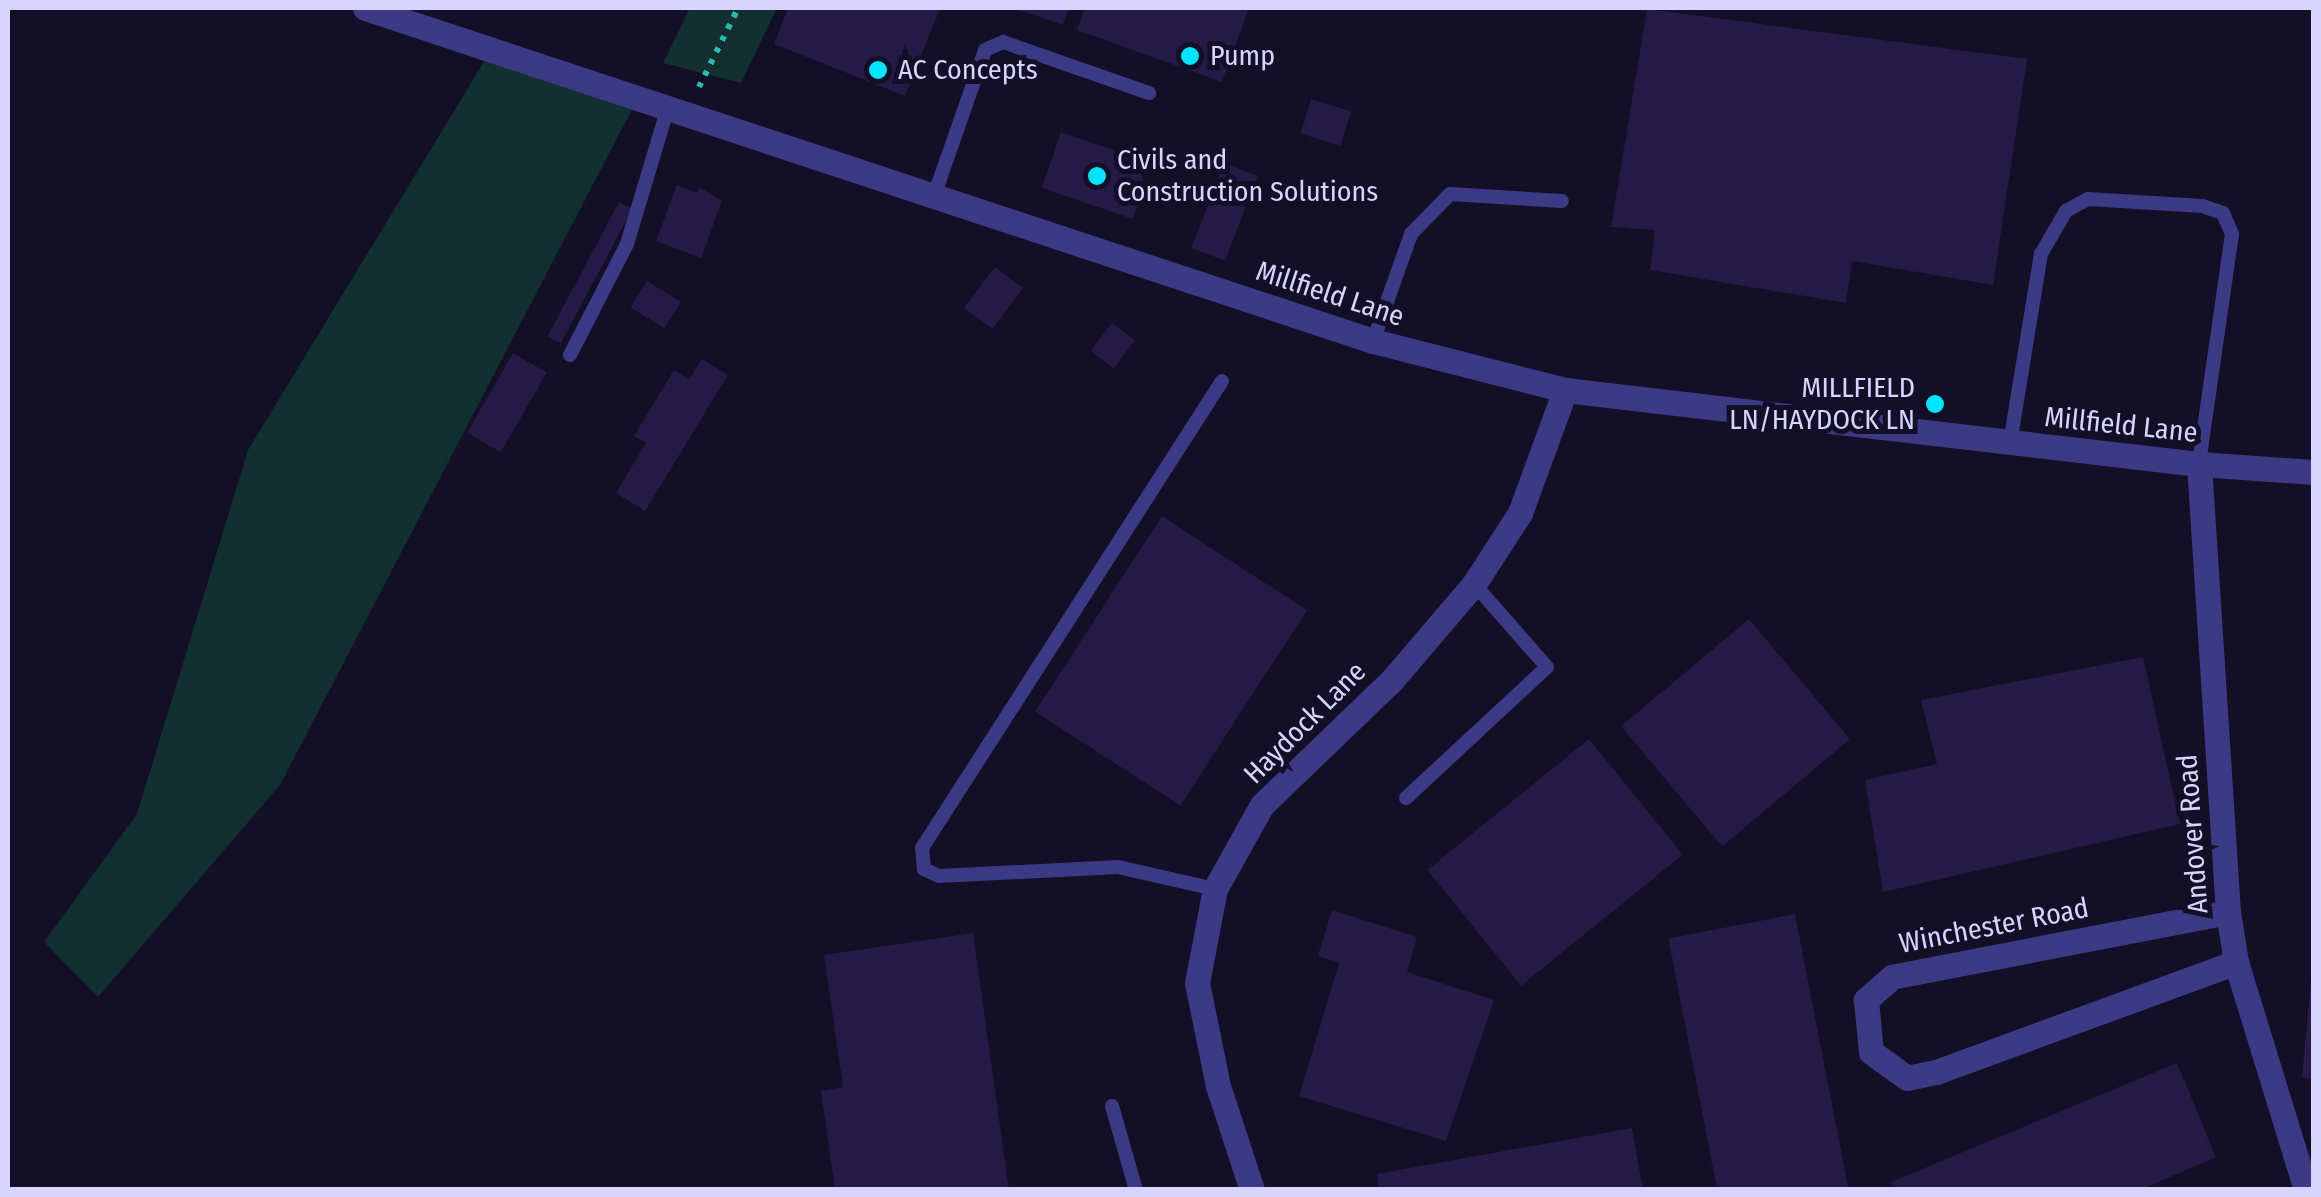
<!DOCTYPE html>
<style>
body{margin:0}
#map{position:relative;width:2321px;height:1197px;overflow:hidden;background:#130f26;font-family:"Fira Sans Condensed",sans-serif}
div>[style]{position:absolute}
.green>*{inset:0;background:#12302f}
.building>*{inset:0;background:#241b47;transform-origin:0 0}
.path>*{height:6px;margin-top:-3px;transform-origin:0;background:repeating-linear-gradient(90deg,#2fb8b0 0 5px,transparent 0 13px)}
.service>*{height:14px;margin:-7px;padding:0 7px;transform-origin:7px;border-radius:7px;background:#3d3a85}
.minor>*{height:25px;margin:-12.5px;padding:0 12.5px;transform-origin:12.5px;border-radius:12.5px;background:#3d3a85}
.tertiary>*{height:25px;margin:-12.5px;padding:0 12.5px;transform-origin:12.5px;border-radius:12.5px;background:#3d3a85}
.dots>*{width:28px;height:28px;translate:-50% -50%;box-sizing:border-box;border:5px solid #130f26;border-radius:50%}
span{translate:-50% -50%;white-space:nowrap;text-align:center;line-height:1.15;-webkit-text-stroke:10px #130f26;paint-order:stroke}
.poi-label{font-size:28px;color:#d9d4ff}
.left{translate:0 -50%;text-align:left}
.right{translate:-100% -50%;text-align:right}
.street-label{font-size:28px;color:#d9d4ff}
.frame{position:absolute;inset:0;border:10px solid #d9d4ff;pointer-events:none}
</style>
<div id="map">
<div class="green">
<i style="clip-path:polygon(690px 8px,777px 8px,741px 83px,663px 63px)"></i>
<i style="clip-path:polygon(493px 47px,638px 98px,280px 785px,98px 997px,44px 942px,137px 814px,248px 450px)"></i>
</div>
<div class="building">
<i style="clip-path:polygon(788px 8px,940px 8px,905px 96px,774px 44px)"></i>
<i style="clip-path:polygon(1014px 8px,1069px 8px,1063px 25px)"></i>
<i style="clip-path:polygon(1085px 8px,1249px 8px,1222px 82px,1077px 30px)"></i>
<i style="clip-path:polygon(1647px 9px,2027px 59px,1993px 285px,1852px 261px,1846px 303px,1650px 270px,1655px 230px,1611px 227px)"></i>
<i style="left:1311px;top:99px;width:42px;height:36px;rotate:17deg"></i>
<i style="left:1061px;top:132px;width:96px;height:59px;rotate:19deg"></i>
<i style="left:1224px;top:163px;width:36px;height:91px;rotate:21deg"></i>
<i style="clip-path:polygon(677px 185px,697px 193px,699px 187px,722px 201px,701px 258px,656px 241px)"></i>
<i style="left:619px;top:202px;width:15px;height:152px;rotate:28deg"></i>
<i style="left:995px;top:267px;width:35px;height:51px;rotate:37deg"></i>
<i style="left:647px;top:281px;width:40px;height:31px;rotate:32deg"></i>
<i style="left:1112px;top:323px;width:29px;height:35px;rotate:38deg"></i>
<i style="left:513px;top:353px;width:39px;height:92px;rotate:30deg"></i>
<i style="clip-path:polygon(702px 359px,728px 375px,645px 511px,616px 493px,646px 443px,634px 436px,674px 370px,689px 380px)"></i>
<i style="left:1162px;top:516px;width:173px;height:233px;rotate:33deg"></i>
<i style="left:1749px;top:619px;width:157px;height:167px;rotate:50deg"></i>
<i style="clip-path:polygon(2143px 657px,2180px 824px,1883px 892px,1865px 780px,1937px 764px,1921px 700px)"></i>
<i style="left:1589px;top:739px;width:149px;height:208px;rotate:51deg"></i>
<i style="clip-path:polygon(1332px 910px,1417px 937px,1407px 972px,1494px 1000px,1446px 1141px,1299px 1096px,1339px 963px,1318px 956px)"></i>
<i style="left:1795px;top:914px;width:281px;height:129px;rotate:79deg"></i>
<i style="clip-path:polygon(973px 933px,1009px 1190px,835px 1190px,821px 1091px,843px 1087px,824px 955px)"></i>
<i style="clip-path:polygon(2311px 980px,2314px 980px,2314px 1079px,2302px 1078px)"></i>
<i style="clip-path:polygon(2177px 1063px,2216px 1157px,2140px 1190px,1894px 1190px,1891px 1182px)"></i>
<i style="clip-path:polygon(1632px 1128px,1643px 1190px,1379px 1190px,1377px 1174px)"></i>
</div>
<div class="path">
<i style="left:699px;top:87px;width:88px;rotate:-63.7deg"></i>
</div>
<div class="service">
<i style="left:935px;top:193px;width:151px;rotate:-70.7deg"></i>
<i style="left:985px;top:50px;width:20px;rotate:-24deg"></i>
<i style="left:1003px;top:42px;width:155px;rotate:19.3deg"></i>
<i style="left:1373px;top:341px;width:114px;rotate:-70.4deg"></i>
<i style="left:1411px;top:234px;width:56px;rotate:-45.7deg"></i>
<i style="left:1450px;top:194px;width:112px;rotate:3.6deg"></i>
<i style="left:570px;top:355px;width:125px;rotate:-62.8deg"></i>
<i style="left:627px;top:244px;width:146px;rotate:-73.3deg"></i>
<i style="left:2010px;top:443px;width:192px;rotate:-80.7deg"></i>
<i style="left:2041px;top:254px;width:50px;rotate:-59.8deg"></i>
<i style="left:2066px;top:211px;width:25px;rotate:-29deg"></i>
<i style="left:2088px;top:199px;width:114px;rotate:3.5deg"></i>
<i style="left:2202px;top:206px;width:22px;rotate:18deg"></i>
<i style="left:2223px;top:213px;width:23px;rotate:67deg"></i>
<i style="left:2232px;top:234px;width:232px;rotate:98.2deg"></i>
<i style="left:1406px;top:798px;width:192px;rotate:-42.9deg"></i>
<i style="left:1547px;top:667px;width:111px;rotate:-131.3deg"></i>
<i style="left:1215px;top:889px;width:99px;rotate:-167.2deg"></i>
<i style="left:1118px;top:867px;width:179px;rotate:177.1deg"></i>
<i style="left:939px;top:876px;width:17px;rotate:-155deg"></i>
<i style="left:924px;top:869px;width:21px;rotate:-95deg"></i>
<i style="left:922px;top:848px;width:555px;rotate:-57.28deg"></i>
<i style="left:1112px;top:1106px;width:87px;rotate:74.1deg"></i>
</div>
<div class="minor">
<i style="left:2199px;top:464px;width:449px;rotate:86.3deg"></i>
<i style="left:2228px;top:912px;width:51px;rotate:80.9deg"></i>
<i style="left:2236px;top:962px;width:239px;rotate:72.9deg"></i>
<i style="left:2228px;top:912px;width:342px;rotate:169.1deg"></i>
<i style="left:1892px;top:977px;width:35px;rotate:139deg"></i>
<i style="left:1866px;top:1000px;width:52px;rotate:84.5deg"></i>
<i style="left:1871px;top:1052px;width:44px;rotate:35.8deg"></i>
<i style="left:1907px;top:1078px;width:30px;rotate:-12deg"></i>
<i style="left:1936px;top:1072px;width:320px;rotate:-20.1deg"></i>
</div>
<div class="tertiary">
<i style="left:365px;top:8px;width:1062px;rotate:18.28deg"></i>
<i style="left:1373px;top:341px;width:198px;rotate:14.3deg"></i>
<i style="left:1565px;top:390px;width:638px;rotate:6.66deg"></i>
<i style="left:2199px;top:464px;width:115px;rotate:4deg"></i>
<i style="left:1252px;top:1190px;width:109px;rotate:-108.1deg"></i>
<i style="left:1218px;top:1086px;width:105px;rotate:-101.5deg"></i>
<i style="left:1197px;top:983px;width:96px;rotate:-79.2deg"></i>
<i style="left:1215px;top:889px;width:96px;rotate:-60.8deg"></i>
<i style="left:1262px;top:805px;width:180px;rotate:-43.9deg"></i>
<i style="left:1392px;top:680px;width:126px;rotate:-49.5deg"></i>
<i style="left:1474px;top:584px;width:85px;rotate:-57.1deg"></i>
<i style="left:1520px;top:513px;width:131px;rotate:-69.9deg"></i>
</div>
<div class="dots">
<i style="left:1190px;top:56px;background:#00e5ff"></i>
<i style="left:878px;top:70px;background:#00e5ff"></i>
<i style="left:1097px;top:176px;background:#00e5ff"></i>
<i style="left:1935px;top:404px;background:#00e5ff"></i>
</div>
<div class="poi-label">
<span class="left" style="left:1210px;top:56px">Pump</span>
<span class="left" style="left:898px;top:70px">AC Concepts</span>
<span class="left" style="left:1117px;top:176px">Civils and<br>Construction Solutions</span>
<span class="right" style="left:1915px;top:404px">MILLFIELD<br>LN/HAYDOCK LN</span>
</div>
<div class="street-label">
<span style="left:1330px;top:294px;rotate:18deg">Millfield Lane</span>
<span style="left:2121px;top:425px;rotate:6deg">Millfield Lane</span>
<span style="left:1305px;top:723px;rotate:-45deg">Haydock Lane</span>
<span style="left:2193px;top:834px;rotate:-94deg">Andover Road</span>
<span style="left:1994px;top:926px;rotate:-11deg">Winchester Road</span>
</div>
<div class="frame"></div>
</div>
